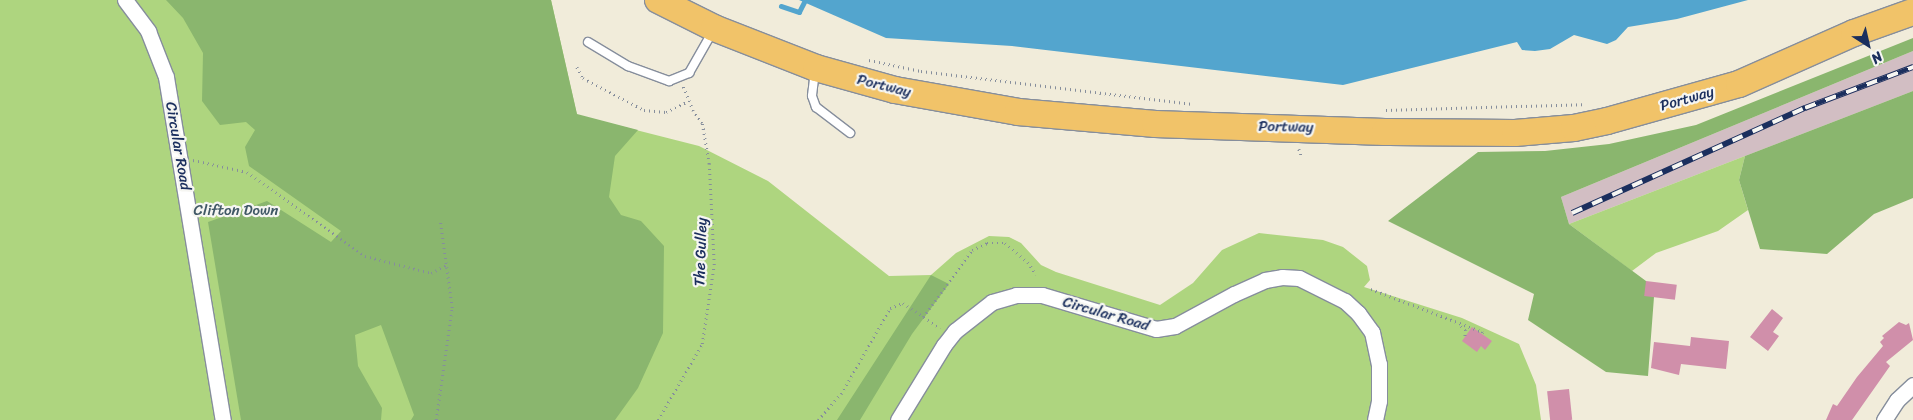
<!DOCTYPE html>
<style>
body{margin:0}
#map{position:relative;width:1913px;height:420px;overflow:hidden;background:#f1ecda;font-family:Sriracha,sans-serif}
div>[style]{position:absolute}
.industrial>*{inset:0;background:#d2bec3}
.green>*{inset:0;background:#aed57f}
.forest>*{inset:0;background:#8ab66e}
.water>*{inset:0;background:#53a5ce}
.stream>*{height:4.5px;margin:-2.25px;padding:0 2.25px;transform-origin:2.25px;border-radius:2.25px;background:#53a5ce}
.building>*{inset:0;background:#d08faa;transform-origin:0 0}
.path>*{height:2.5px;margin-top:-1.25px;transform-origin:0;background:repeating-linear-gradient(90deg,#868e9c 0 1px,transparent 0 5px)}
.roads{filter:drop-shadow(1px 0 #868e9c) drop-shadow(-1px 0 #868e9c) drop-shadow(0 1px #868e9c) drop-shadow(0 -1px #868e9c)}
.service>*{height:8px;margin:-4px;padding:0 4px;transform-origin:4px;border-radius:4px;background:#fff}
.minor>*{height:15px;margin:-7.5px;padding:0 7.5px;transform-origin:7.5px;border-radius:7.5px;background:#fff}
.trunk>*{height:26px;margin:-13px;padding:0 13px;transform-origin:13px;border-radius:13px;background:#f1c369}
.rail>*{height:5.5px;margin-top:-2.75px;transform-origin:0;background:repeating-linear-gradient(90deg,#f6f6f2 0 11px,#1b2f5e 0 22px);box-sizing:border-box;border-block:1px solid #1b2f5e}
span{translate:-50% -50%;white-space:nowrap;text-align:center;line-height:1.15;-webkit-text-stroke:4.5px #f6f6f2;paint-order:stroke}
.street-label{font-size:15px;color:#1b2f5e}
.park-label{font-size:15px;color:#405866}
.north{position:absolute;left:1843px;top:20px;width:50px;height:50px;-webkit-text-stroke:4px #f6f6f2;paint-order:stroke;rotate:145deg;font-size:14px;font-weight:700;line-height:20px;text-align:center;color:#1b2f5e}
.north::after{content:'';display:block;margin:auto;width:18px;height:22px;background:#1b2f5e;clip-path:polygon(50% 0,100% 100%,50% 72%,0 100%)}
</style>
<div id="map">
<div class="industrial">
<i style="clip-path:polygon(1913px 51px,1913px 91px,1569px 224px,1561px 197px)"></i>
</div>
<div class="green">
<i style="clip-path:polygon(0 0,551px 0,577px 115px,699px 146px,768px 181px,889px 276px,931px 275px,956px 253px,989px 236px,1009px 237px,1021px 243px,1041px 265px,1056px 272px,1160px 305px,1193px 283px,1222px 250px,1259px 233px,1323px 240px,1343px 247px,1367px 266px,1370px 280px,1364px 287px,1462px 318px,1519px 344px,1536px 385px,1541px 420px,0 420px)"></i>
<i style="clip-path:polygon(1745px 156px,1739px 180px,1748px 210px,1718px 231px,1656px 253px,1632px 271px,1569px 224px)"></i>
</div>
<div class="forest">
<i style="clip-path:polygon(166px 0,551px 0,577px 114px,638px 130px,615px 156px,609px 197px,621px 215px,641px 221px,664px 246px,663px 333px,638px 388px,615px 420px,411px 420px,414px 415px,381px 325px,355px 335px,358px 366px,382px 408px,381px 420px,241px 420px,208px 222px,267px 201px,331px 242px,341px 231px,249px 166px,245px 147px,255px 130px,246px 122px,220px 125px,202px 101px,203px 53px,183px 18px)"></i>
<i style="clip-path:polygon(1913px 38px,1913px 51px,1561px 197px,1569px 224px,1646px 281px,1654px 297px,1648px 376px,1606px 372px,1528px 320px,1534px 294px,1388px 221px,1478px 152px,1545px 151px,1609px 144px,1696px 125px)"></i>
<i style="clip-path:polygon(1913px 91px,1913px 198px,1874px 214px,1827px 254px,1760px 249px,1739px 180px,1745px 156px)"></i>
<i style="clip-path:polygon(931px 275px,949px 284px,912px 334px,860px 420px,837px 420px)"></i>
</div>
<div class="water">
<i style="clip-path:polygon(799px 0,1748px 0,1677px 19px,1628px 27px,1616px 40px,1607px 44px,1574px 35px,1550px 49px,1535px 51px,1522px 50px,1517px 42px,1343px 85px,1012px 46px,886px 38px)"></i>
</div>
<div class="stream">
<i style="left:781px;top:6px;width:19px;rotate:18deg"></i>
<i style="left:799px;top:12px;width:11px;rotate:-63deg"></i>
</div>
<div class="building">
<i style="left:1646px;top:281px;width:31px;height:15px;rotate:7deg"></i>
<i style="clip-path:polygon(1772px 309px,1783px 318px,1773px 332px,1779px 336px,1768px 351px,1750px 337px)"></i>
<i style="clip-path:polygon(1899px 322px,1906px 325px,1909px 323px,1913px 340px,1886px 362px,1890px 366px,1852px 420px,1826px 420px,1833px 404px,1837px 406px,1857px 377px,1883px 346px,1880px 342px,1884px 338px,1882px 336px)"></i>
<i style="clip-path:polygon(1472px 327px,1492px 341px,1485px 350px,1481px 346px,1477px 352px,1462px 341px)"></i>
<i style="clip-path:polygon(1691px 337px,1729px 341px,1726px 369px,1681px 364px,1679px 375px,1651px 368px,1654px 342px,1690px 346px)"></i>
<i style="left:1569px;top:389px;width:31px;height:22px;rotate:84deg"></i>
</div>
<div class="path">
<i style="left:869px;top:60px;width:53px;rotate:11.9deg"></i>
<i style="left:921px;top:71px;width:274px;rotate:6.9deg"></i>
<i style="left:577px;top:67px;width:13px;rotate:61deg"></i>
<i style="left:583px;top:78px;width:69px;rotate:27.7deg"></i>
<i style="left:644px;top:110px;width:22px;rotate:5deg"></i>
<i style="left:666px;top:112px;width:25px;rotate:-26deg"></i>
<i style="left:1386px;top:110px;width:197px;rotate:-1.7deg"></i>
<i style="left:1299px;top:149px;width:9px;rotate:69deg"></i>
<i style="left:193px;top:160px;width:55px;rotate:12.5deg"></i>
<i style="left:247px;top:172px;width:145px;rotate:35.4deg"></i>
<i style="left:365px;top:256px;width:68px;rotate:14.4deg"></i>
<i style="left:431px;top:273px;width:19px;rotate:-28deg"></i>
<i style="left:1371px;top:289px;width:120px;rotate:21deg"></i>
<i style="left:1483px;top:332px;width:2px;rotate:117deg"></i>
<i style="left:923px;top:317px;width:83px;rotate:-53.8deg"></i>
<i style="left:972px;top:250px;width:17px;rotate:-25deg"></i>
<i style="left:987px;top:243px;width:18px"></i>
<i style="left:1005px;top:243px;width:30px;rotate:40deg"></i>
<i style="left:1028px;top:262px;width:15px;rotate:58deg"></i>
<i style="left:1461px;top:326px;width:6px;rotate:39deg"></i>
<i style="left:1466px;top:330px;width:7px;rotate:98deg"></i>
<i style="left:436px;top:420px;width:113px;rotate:-81.9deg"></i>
<i style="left:452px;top:308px;width:89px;rotate:-97.8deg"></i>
<i style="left:658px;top:420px;width:88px;rotate:-59.9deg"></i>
<i style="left:702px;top:344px;width:80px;rotate:-81.4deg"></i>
<i style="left:714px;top:265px;width:101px;rotate:-92.8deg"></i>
<i style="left:709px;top:164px;width:42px;rotate:-99.7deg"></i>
<i style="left:702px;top:123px;width:15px;rotate:-127deg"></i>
<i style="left:693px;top:111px;width:27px;rotate:-112deg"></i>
<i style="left:818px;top:420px;width:35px;rotate:-49deg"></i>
<i style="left:841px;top:394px;width:99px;rotate:-60.3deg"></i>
<i style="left:890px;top:308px;width:14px;rotate:-21deg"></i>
<i style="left:903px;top:303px;width:45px;rotate:34deg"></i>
</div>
<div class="roads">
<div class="service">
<i style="left:588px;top:42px;width:47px;rotate:31deg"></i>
<i style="left:628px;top:66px;width:44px;rotate:20.1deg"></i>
<i style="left:669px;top:81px;width:22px;rotate:-22deg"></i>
<i style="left:689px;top:73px;width:48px;rotate:-60.3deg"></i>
<i style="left:815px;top:71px;width:25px;rotate:97deg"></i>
<i style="left:812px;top:96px;width:12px;rotate:70deg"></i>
<i style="left:816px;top:107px;width:43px;rotate:37.4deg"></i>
</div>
<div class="minor">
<i style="left:125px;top:0;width:39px;rotate:53deg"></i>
<i style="left:148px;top:31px;width:49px;rotate:68.6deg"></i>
<i style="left:166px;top:77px;width:348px;rotate:80.6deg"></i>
<i style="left:898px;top:420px;width:88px;rotate:-58.5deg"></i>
<i style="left:944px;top:345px;width:18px;rotate:-52deg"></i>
<i style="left:955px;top:331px;width:47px;rotate:-38.1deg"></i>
<i style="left:992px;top:302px;width:25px;rotate:-16deg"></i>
<i style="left:1016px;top:295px;width:26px"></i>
<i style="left:1042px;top:295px;width:119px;rotate:16.6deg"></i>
<i style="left:1156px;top:329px;width:19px;rotate:-9deg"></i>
<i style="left:1175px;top:326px;width:67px;rotate:-28.5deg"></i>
<i style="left:1234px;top:294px;width:34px;rotate:-24deg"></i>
<i style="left:1265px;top:280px;width:17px;rotate:-10deg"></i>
<i style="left:1282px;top:277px;width:17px;rotate:3deg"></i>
<i style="left:1299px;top:278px;width:51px;rotate:26.6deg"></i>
<i style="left:1345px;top:301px;width:18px;rotate:43deg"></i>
<i style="left:1358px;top:313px;width:24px;rotate:54deg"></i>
<i style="left:1372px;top:332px;width:33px;rotate:78deg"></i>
<i style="left:1379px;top:364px;width:37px;rotate:90deg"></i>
<i style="left:1379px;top:401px;width:19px;rotate:102deg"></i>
<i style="left:1884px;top:420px;width:24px;rotate:-57deg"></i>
<i style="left:1897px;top:400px;width:22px;rotate:-43deg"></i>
</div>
<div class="trunk">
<i style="left:658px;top:0;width:63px;rotate:26.6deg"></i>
<i style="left:714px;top:28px;width:110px;rotate:21.4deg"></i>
<i style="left:816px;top:68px;width:82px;rotate:15.6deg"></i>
<i style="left:895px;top:90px;width:125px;rotate:10.1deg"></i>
<i style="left:1018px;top:112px;width:138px;rotate:5deg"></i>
<i style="left:1155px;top:124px;width:230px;rotate:2deg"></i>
<i style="left:1385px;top:132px;width:130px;rotate:0.4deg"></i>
<i style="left:1515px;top:133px;width:59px;rotate:-4.8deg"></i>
<i style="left:1574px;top:128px;width:34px;rotate:-12deg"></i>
<i style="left:1607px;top:121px;width:137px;rotate:-15.7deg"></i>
<i style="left:1739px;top:84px;width:126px;rotate:-23.9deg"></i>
<i style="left:1854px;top:33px;width:63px;rotate:-19.6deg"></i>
</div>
</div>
<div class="rail">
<i style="left:1572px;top:213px;width:256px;rotate:-24.3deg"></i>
<i style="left:1805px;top:108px;width:116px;rotate:-20.8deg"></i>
</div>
<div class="street-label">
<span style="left:884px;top:86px;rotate:14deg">Portway</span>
<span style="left:1687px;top:99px;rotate:-16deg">Portway</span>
<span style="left:1286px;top:127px;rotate:1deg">Portway</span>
<span style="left:178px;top:146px;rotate:80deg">Circular Road</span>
<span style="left:701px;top:252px;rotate:-88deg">The Gulley</span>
<span style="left:1106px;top:314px;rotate:16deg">Circular Road</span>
</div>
<div class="park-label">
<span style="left:236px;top:211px">Clifton Down</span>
</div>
<div class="north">N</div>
</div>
